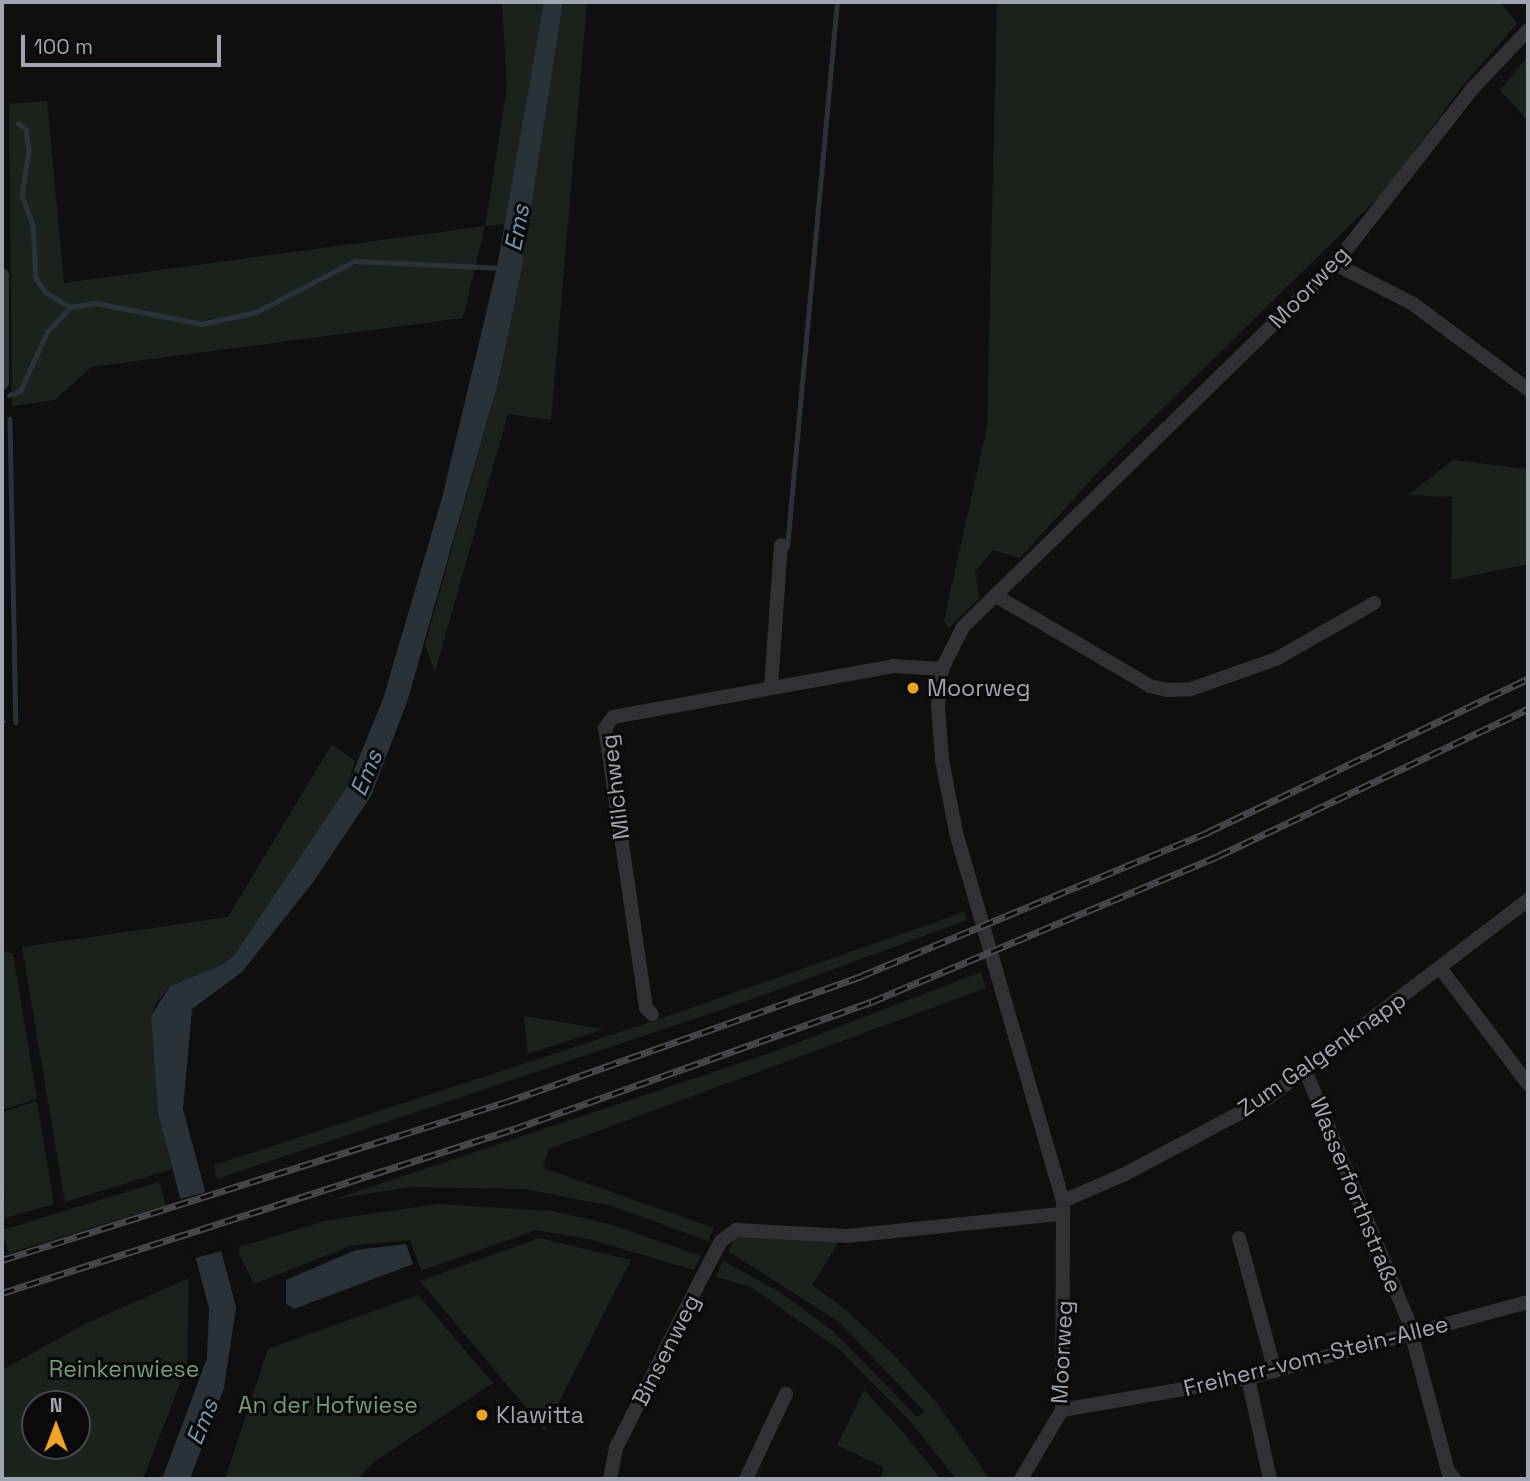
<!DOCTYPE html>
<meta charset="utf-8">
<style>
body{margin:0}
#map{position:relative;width:1530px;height:1481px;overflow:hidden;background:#0f0f10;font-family:"Space Grotesk",sans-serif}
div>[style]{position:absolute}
.green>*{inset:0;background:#1b221c;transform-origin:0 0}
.water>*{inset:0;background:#293238}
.pier>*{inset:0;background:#0f0f10;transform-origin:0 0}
.stream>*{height:4.5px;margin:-2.25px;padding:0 2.25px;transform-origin:2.25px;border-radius:2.25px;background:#293238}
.street>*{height:14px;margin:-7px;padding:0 7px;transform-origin:7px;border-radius:7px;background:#303135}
.rail>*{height:7px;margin-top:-3.5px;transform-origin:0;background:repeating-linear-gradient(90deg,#0a0a0b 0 13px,#47494e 0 26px);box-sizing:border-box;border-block:2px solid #47494e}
.dots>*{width:19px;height:19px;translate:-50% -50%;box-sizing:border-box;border:4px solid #0a0a0b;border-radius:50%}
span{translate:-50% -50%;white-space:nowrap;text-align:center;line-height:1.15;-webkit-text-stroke:6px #0a0a0b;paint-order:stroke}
.street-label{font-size:23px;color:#a0a6b1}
.poi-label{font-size:23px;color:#a0a6b1}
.left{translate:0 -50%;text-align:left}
.park-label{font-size:23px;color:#769c77}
.water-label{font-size:24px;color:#7696ad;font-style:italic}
.frame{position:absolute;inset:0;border:4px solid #a0a6b1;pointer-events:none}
.north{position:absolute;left:21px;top:1390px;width:70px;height:70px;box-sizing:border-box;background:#0a0a0b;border:2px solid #46484d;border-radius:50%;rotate:0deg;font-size:19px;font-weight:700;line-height:28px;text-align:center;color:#a0a6b1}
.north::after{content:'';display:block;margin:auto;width:24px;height:32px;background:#efa327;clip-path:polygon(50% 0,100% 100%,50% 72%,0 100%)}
.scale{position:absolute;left:21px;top:35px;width:200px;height:32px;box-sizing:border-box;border:4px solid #a0a6b1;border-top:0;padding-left:9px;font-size:21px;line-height:24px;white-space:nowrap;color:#a0a6b1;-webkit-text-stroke:5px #0a0a0b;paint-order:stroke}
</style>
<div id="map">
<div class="green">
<i style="clip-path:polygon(502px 2px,544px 2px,506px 224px,485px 226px,463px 318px,91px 367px,55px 400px,12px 406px,9px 104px,47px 101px,64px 283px,485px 226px,507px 88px)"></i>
<i style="clip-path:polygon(563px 2px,587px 2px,551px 420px,508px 414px,435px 672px,425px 645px,498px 383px,521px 273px)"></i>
<i style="clip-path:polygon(997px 2px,1501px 2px,1517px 24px,1463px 85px,1385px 191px,1100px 470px,1020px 558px,993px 550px,975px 572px,979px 599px,948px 628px,944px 620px,987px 427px)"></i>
<i style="clip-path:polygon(1528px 56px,1528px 121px,1500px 90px)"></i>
<i style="clip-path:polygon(1453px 460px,1528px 469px,1528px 564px,1451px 580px,1452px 497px,1408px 495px)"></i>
<i style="clip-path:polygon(332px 744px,355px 761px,347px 787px,304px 857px,236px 953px,224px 964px,170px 986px,156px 1003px,151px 1016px,158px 1114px,172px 1169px,65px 1202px,22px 947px,228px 917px)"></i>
<i style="clip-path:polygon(964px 912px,967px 920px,744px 1002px,217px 1179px,214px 1165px,654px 1021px)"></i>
<i style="clip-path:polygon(2px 950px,13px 954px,37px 1099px,2px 1110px)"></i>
<i style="clip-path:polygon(981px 972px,986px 988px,549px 1149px,543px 1168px,714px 1228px,708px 1241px,612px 1206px,525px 1189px,410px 1187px,334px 1199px,768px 1054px)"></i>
<i style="clip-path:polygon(524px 1016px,604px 1029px,528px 1054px)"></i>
<i style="clip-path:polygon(37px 1101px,54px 1204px,5px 1218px,2px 1112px)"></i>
<i style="left:159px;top:1182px;width:24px;height:164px;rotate:73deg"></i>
<i style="clip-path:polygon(439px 1204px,552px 1211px,609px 1224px,701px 1256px,694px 1270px,592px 1240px,536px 1230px,421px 1271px,410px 1240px,350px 1246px,254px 1284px,240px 1255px,239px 1247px,328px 1220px)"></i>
<i style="clip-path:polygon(737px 1235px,840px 1240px,812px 1285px,846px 1310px,894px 1355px,937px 1403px,990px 1479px,956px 1479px,910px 1421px,840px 1350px,751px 1287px,716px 1277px,723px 1261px,780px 1292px,833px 1331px,917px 1417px,924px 1411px,839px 1322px,728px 1251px)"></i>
<i style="clip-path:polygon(539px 1238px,631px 1260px,545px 1430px,420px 1281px)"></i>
<i style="clip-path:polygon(evenodd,189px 1278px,187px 1366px,143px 1479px,2px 1479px,2px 1370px,85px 1324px,189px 1278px,35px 1404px,77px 1404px,77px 1446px,35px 1446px,35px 1404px)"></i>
<i style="clip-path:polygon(418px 1295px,493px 1383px,375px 1461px,357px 1479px,225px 1479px,268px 1349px)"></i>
<i style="clip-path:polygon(864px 1390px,902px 1431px,941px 1479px,881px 1479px,883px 1467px,837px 1445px)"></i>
</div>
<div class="water">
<i style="clip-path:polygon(544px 2px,563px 2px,521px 273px,498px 383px,407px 702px,371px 796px,314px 881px,242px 972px,192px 1009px,183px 1109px,236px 1307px,224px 1388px,190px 1479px,162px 1479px,207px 1358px,209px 1308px,158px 1114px,151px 1016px,170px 986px,224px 964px,236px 953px,347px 787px,383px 699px,442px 498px,497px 267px)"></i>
<i style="clip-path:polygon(406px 1244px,413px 1264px,294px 1309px,286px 1304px,286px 1280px,356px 1250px)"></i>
</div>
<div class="pier">
<i style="left:210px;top:1191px;width:61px;height:34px;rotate:75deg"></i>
</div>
<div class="stream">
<i style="left:18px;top:123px;width:10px;rotate:37deg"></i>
<i style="left:26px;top:129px;width:22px;rotate:82deg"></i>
<i style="left:29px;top:151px;width:45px;rotate:99deg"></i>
<i style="left:22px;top:195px;width:32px;rotate:70deg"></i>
<i style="left:33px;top:225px;width:53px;rotate:86.8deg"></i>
<i style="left:36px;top:278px;width:17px;rotate:57deg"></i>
<i style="left:45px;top:292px;width:29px;rotate:31deg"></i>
<i style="left:70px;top:307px;width:26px;rotate:-9deg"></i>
<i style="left:96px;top:303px;width:108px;rotate:11.2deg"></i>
<i style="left:202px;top:324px;width:55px;rotate:-12.5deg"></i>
<i style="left:256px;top:312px;width:111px;rotate:-27.3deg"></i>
<i style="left:355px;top:261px;width:148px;rotate:2.7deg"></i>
<i style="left:9px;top:395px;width:12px;rotate:-20deg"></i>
<i style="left:20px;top:391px;width:65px;rotate:-65.4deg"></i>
<i style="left:47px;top:332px;width:34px;rotate:-47deg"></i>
<i style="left:10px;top:419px;width:303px;rotate:88.9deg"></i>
<i style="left:787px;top:547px;width:547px;rotate:-84.76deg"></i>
<i style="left:2px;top:722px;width:2px"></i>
</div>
<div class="street">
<i style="left:1335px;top:264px;width:88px;rotate:27.1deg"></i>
<i style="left:1413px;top:304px;width:143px;rotate:36.5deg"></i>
<i style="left:2px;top:275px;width:108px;rotate:90deg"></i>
<i style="left:996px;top:596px;width:178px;rotate:30.3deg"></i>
<i style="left:1150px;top:686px;width:17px;rotate:13deg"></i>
<i style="left:1167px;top:690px;width:24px;rotate:-2deg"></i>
<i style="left:1191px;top:689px;width:90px;rotate:-19.4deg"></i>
<i style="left:1276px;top:659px;width:113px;rotate:-29.7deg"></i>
<i style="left:771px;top:687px;width:142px;rotate:-86deg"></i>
<i style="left:1441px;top:969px;width:144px;rotate:52.9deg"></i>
<i style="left:652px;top:1014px;width:8px;rotate:-135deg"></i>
<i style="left:646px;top:1008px;width:283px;rotate:-98.3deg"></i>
<i style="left:605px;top:728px;width:14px;rotate:-54deg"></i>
<i style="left:613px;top:717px;width:285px;rotate:-10.3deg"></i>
<i style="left:893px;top:666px;width:49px;rotate:3.5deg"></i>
<i style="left:1305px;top:1070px;width:267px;rotate:67.6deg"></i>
<i style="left:1407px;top:1317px;width:159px;rotate:75.1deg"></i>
<i style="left:1448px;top:1471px;width:10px;rotate:53deg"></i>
<i style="left:1063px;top:1201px;width:68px;rotate:-23.5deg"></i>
<i style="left:1125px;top:1174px;width:162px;rotate:-28deg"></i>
<i style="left:1268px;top:1098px;width:327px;rotate:-37.3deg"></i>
<i style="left:1239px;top:1238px;width:138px;rotate:74.9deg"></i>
<i style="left:1248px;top:1378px;width:103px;rotate:77.7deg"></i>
<i style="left:1062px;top:1410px;width:209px;rotate:-89.7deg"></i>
<i style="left:1063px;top:1201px;width:384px;rotate:-106.2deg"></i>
<i style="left:956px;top:832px;width:73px;rotate:-101deg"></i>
<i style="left:942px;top:760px;width:54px;rotate:-94.2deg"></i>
<i style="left:938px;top:706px;width:37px;rotate:-84deg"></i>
<i style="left:942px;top:669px;width:47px;rotate:-63.4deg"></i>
<i style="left:963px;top:627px;width:520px;rotate:-44.3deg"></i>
<i style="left:1335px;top:264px;width:225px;rotate:-51.9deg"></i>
<i style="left:1474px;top:87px;width:79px;rotate:-46.5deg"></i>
<i style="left:1062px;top:1410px;width:189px;rotate:-9.8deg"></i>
<i style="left:1248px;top:1378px;width:290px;rotate:-15.2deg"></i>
<i style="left:610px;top:1479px;width:32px;rotate:-79deg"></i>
<i style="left:616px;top:1448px;width:189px;rotate:-63.3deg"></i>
<i style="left:701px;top:1279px;width:43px;rotate:-62.2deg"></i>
<i style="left:721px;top:1241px;width:19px;rotate:-36deg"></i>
<i style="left:736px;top:1230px;width:111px;rotate:3.1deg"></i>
<i style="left:847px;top:1236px;width:214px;rotate:-5.9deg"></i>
<i style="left:746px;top:1479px;width:94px;rotate:-64.8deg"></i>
<i style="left:1021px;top:1479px;width:80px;rotate:-59.3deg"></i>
</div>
<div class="rail">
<i style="left:2px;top:1260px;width:528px;rotate:-17.41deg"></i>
<i style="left:506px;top:1102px;width:377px;rotate:-19.5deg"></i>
<i style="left:861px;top:976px;width:376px;rotate:-22.5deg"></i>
<i style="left:1208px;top:832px;width:355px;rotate:-25.6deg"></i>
<i style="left:2px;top:1293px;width:538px;rotate:-17.76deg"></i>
<i style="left:514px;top:1129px;width:379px;rotate:-19.6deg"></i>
<i style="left:871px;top:1002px;width:376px;rotate:-22.8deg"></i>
<i style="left:1218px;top:856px;width:343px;rotate:-25.4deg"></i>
</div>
<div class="dots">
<i style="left:913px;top:688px;background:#efa327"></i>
<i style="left:482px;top:1415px;background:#efa327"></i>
</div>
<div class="street-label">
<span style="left:1309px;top:287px;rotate:-46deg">Moorweg</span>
<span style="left:615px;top:787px;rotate:-97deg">Milchweg</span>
<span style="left:1322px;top:1054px;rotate:-35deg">Zum Galgenknapp</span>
<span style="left:1356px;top:1195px;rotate:68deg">Wasserforthstraße</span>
<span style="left:666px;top:1350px;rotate:-63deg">Binsenweg</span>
<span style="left:1062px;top:1352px;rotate:-87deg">Moorweg</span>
<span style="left:1316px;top:1356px;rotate:-14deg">Freiherr-vom-Stein-Allee</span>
</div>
<div class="poi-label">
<span class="left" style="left:927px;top:688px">Moorweg</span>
<span class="left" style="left:496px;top:1415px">Klawitta</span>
</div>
<div class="park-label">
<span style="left:124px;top:1369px">Reinkenwiese</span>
<span style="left:328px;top:1405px">An der Hofwiese</span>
</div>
<div class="water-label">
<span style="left:517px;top:228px;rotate:-79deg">Ems</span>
<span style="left:366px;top:773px;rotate:-67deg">Ems</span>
<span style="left:202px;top:1422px;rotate:-68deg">Ems</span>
</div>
<div class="frame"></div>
<div class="north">N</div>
<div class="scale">100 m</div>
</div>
